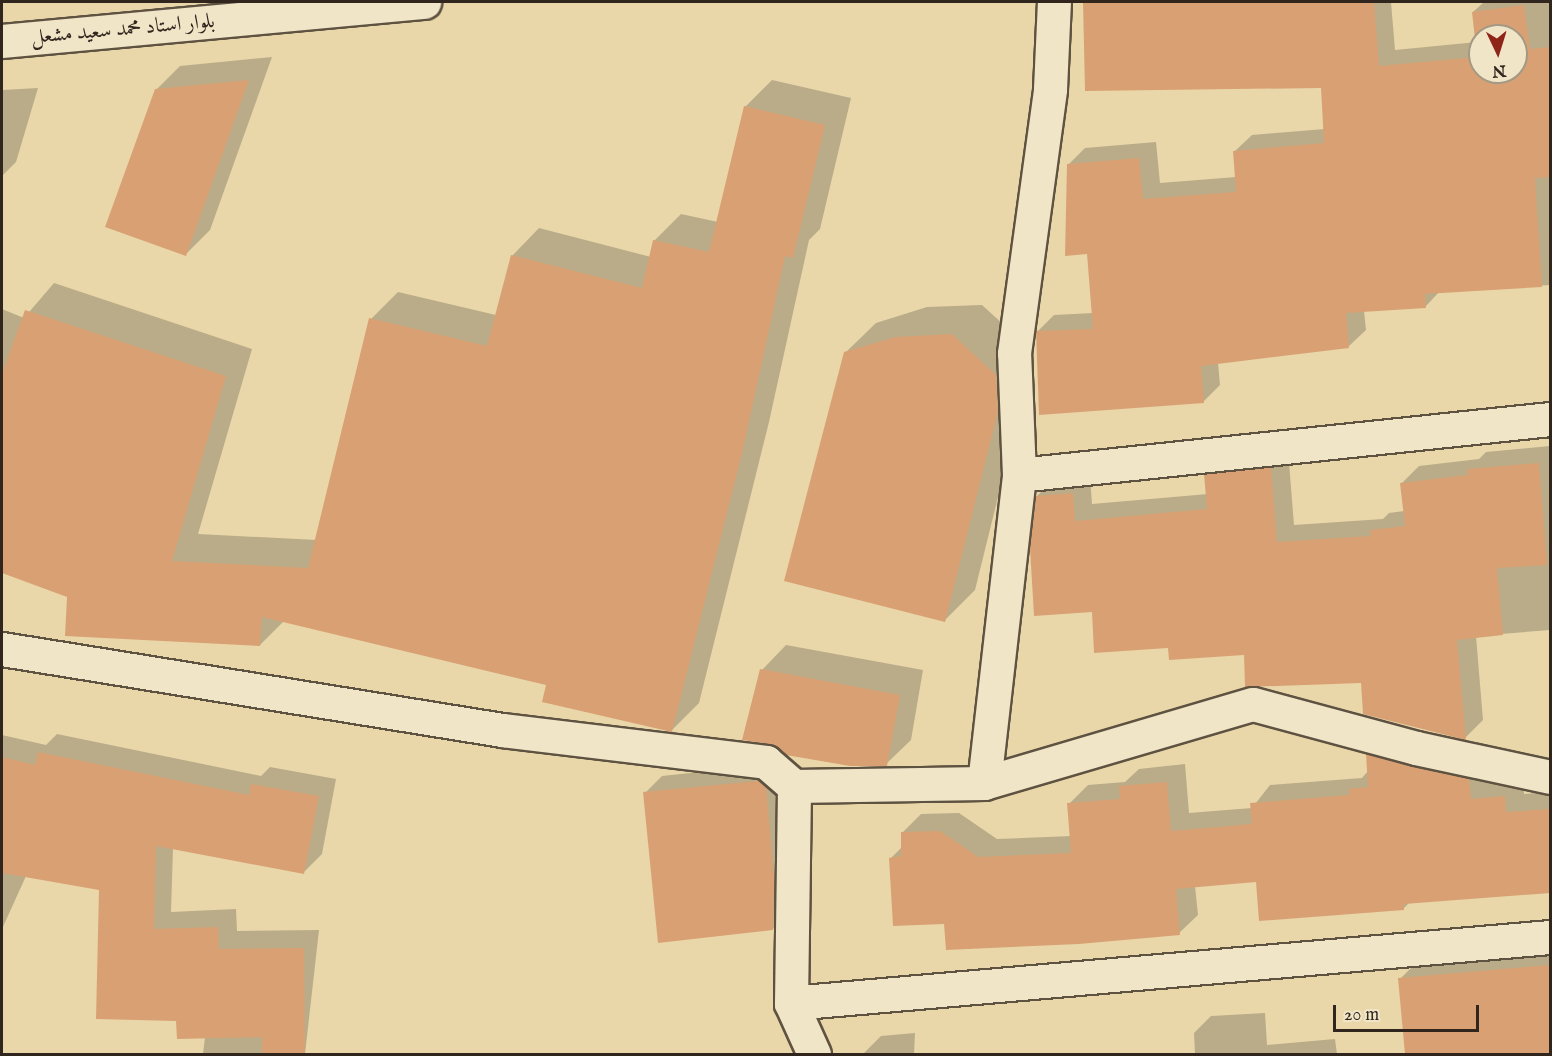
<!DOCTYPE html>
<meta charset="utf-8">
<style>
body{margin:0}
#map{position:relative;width:1552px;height:1056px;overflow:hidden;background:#e9d7aa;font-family:"IM FELL English",Amiri,serif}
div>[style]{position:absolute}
.shadow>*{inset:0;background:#0003}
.building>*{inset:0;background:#d9a173}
.roads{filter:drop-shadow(2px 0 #5e5241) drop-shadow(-2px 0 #5e5241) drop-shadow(0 2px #5e5241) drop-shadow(0 -2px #5e5241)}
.street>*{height:33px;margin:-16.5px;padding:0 16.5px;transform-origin:16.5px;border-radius:16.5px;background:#f1e5c8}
.secondary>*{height:33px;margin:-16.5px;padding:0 16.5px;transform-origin:16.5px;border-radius:16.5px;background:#f1e5c8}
span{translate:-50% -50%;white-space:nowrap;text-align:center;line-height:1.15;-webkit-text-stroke:5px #f1e5c8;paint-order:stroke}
.street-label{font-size:21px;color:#30261e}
.frame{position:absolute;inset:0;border:3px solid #30261e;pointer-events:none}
.north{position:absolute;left:1468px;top:24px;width:60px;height:60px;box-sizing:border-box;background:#f1e5c8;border:2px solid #a49984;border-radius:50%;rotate:176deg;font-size:16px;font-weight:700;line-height:24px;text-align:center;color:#30261e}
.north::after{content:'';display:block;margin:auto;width:21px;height:27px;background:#8f2418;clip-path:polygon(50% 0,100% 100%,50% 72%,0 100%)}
.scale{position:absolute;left:1333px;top:1005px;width:146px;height:27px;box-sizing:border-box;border:3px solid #30261e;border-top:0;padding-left:8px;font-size:18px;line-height:21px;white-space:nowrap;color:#30261e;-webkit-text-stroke:4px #f1e5c8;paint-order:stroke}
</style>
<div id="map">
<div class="shadow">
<i style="clip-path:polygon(evenodd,1085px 2px,1391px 2px,1395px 50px,1477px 42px,1473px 12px,1484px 2px,1550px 2px,1550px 285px,1440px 291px,1426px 306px,1364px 311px,1366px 330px,1349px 346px,1218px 363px,1220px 385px,1203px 402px,1037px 332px,1054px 315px,1093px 313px,1088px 253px,1068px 165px,1085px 148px,1156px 142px,1160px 183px,1236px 177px,1235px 151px,1252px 135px,1325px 129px,1323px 86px,1087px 90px,1085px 2px,1480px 36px,1516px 36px,1516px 72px,1480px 72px,1480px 36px)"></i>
<i style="clip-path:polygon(272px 57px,210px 230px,186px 254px,156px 90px,180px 66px)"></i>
<i style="clip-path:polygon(772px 80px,851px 98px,820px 229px,809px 240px,769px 422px,699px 703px,672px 730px,548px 684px,284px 621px,260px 645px,68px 596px,2px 572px,2px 309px,24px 318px,54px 283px,252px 349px,198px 534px,317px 540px,371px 319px,398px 292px,496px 315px,512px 256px,539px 228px,651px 257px,654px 241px,681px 214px,718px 222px,745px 107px)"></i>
<i style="clip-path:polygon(38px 88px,16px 162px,2px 176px,2px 90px)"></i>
<i style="clip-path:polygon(982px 305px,1025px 344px,1027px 380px,975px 590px,945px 620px,845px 353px,876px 323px,927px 307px)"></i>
<i style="clip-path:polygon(1550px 446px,1550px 630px,1476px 636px,1483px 720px,1465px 738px,1362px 682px,1093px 610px,1037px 496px,1055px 478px,1090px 476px,1092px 504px,1208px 494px,1206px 475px,1224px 457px,1288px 450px,1294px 525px,1383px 519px,1389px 513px,1404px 511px,1401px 484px,1419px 466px,1479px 459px,1486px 452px)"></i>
<i style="clip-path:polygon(786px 645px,923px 670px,911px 740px,886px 764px,762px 670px)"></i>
<i style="clip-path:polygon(57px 734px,261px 776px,270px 767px,336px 779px,322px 854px,304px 872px,173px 848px,171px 912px,236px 909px,237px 931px,319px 930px,305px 1054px,203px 1054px,205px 1037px,100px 889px,26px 876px,2px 929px,2px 735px,46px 745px)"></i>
<i style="clip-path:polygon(1386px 736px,1487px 760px,1489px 781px,1523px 778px,1524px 794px,1550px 792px,1550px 892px,1410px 902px,1403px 909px,1257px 881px,1195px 886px,1198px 915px,1179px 933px,946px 922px,890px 859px,903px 846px,902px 833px,921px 814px,959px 813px,997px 839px,1072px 836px,1069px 804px,1088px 785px,1125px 782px,1139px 769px,1185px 764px,1189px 813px,1252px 808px,1270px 785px,1362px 778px,1368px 771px,1367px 754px)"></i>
<i style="clip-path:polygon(777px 764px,790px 911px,773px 929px,645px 793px,662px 776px)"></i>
<i style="clip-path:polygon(1550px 942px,1550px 1054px,1406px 1054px,1400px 979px,1426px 953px)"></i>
<i style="clip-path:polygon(1265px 1013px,1267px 1045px,1335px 1039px,1337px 1054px,1195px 1054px,1194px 1033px,1211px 1016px)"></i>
<i style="clip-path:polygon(915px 1033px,914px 1054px,863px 1054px,881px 1036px)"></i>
</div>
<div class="building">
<i style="clip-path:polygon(evenodd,1083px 2px,1374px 2px,1379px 66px,1477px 57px,1472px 12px,1524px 5px,1530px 49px,1551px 47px,1551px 177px,1535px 178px,1542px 287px,1425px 294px,1426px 308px,1346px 313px,1349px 348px,1201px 366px,1204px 403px,1039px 415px,1036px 331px,1093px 329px,1087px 254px,1065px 256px,1067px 164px,1139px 158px,1143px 199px,1236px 192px,1233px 151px,1324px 143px,1321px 88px,1085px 91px,1083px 2px,1480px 36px,1516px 36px,1516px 72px,1480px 72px,1480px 36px)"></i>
<i style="clip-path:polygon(249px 80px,186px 256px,105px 227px,155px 89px)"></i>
<i style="clip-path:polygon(744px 106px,825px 125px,793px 258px,785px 256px,743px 449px,672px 732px,542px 702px,546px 685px,262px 617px,260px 646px,65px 636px,67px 597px,2px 573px,2px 374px,25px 310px,226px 376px,172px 561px,308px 568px,369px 318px,487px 346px,511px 255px,642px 288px,653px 240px,709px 252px)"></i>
<i style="clip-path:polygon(952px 334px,996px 375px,998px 411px,945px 622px,784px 581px,844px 352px,896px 337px)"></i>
<i style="clip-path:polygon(1539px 463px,1547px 565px,1497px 568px,1503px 635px,1457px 640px,1466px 740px,1363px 714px,1361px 683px,1245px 687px,1244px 655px,1169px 660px,1168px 648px,1094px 653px,1092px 612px,1034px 616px,1030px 548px,1036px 496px,1073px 493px,1075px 521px,1207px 509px,1204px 474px,1271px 467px,1277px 542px,1371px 536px,1370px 530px,1405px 526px,1400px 483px,1468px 475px,1467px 469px)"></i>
<i style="clip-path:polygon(760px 669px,900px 695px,887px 766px,850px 766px,786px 755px,769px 744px,742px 740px)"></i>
<i style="clip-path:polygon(38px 752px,249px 795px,251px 784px,319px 796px,304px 874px,156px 846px,154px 929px,218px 927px,219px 949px,304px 948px,305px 1054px,262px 1054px,262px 1037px,177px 1039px,176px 1021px,96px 1019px,99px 890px,2px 873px,2px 757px,35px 765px)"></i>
<i style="clip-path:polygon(1366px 754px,1469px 779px,1471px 799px,1505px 796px,1506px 812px,1551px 809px,1551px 893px,1404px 904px,1404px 910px,1259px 921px,1256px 882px,1176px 889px,1180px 935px,1079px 944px,946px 950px,944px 924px,893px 926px,889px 858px,901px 856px,901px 832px,940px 831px,978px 857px,1071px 853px,1067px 803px,1120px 799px,1119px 786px,1167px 782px,1171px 831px,1252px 824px,1250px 803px,1349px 795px,1349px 789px,1368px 787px)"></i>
<i style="clip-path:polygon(759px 781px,766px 786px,774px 879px,773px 930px,658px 943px,643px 792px)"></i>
<i style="clip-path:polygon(1551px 965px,1551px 1054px,1405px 1054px,1398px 978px)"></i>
</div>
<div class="roads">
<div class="street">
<i style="left:1019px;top:475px;width:534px;rotate:-6.02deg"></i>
<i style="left:2px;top:649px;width:507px;rotate:9.2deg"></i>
<i style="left:502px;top:730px;width:266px;rotate:6.9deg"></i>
<i style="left:766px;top:762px;width:37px;rotate:41deg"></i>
<i style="left:984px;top:783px;width:280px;rotate:-16.4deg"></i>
<i style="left:1253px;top:704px;width:169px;rotate:15.1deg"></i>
<i style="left:1416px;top:748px;width:137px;rotate:12.2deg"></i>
<i style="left:791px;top:1003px;width:762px;rotate:-4.97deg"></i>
<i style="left:814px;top:1054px;width:56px;rotate:-114.3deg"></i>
<i style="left:791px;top:1003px;width:217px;rotate:-89.2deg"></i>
<i style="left:794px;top:786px;width:190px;rotate:-0.9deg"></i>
<i style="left:984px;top:783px;width:310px;rotate:-83.5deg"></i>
<i style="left:1019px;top:475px;width:122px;rotate:-92.3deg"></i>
<i style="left:1014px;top:353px;width:266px;rotate:-82.2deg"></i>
<i style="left:1050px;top:89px;width:87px;rotate:-87.4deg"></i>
</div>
<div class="secondary">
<i style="left:2px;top:41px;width:424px;rotate:-5.3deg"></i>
</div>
</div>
<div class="street-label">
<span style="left:123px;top:30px;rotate:-5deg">بلوار استاد محمد سعید مشعل</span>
</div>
<div class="frame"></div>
<div class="north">N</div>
<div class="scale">20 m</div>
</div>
